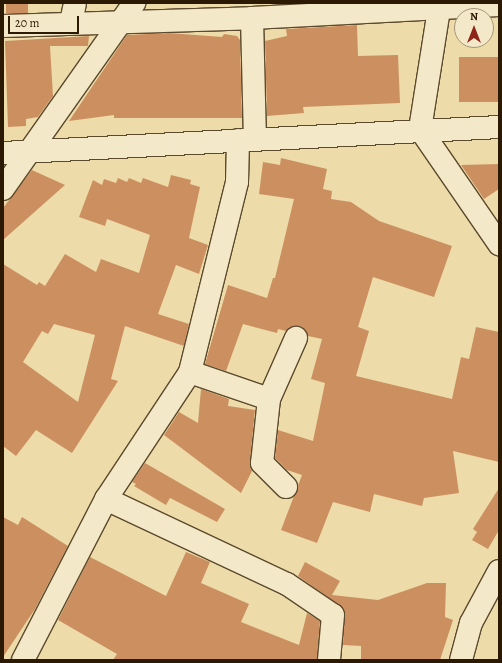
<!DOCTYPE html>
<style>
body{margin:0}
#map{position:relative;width:502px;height:663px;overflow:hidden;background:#eddba9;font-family:Alegreya,serif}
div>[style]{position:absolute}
.building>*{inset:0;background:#cc9060;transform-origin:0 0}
.roads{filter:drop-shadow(1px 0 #5c4a2d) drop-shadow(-1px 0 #5c4a2d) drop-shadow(0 1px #5c4a2d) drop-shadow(0 -1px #5c4a2d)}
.minor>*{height:22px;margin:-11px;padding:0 11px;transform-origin:11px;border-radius:11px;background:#f3e8c7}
.tertiary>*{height:22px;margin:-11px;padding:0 11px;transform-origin:11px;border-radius:11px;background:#f3e8c7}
span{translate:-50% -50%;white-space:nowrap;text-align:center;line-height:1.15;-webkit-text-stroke:3.5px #f3e8c7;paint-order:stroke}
.frame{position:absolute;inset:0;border:4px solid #2c1904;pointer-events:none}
.north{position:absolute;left:454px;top:8px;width:40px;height:40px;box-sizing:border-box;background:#f3e8c7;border:1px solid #a39579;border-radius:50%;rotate:0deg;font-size:11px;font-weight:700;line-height:16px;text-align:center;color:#2c1904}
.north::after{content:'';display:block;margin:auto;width:14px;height:18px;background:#8f2418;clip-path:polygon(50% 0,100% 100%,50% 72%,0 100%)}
.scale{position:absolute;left:8px;top:16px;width:71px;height:18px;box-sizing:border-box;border:2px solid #2c1904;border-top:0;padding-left:5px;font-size:12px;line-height:14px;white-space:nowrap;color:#2c1904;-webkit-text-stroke:3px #f3e8c7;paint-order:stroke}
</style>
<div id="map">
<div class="building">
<i style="left:6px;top:3px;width:22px;height:10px"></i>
<i style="clip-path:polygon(357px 25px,358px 56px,398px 55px,400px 103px,303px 107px,304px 113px,267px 116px,265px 41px,287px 36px,286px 29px)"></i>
<i style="clip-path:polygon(169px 33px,222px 37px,224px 34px,237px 36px,240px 40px,242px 118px,114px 118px,114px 115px,69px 121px,127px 35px)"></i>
<i style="clip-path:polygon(89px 36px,88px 46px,50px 46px,53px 96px,38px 117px,26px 119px,26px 126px,8px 127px,5px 41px)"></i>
<i style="left:499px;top:57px;width:45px;height:40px;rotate:90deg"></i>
<i style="clip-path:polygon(281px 158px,327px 169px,323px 189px,332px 191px,331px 199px,351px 202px,379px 221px,452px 246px,434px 297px,373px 277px,358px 327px,369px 331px,356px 376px,452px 399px,461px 357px,469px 359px,476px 327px,499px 332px,499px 462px,453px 451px,459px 493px,424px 498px,422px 506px,374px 494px,370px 512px,333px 502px,317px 543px,281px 530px,302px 475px,287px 470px,275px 458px,278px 430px,313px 441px,325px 383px,311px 379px,322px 339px,308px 336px,301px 326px,294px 326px,286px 331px,278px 329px,277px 333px,243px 324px,226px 371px,205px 364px,228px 285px,267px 298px,273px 278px,275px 278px,294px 199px,259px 194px,263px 162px,280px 165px)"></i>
<i style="clip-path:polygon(499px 164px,499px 189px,484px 199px,461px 165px)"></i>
<i style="clip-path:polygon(32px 170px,65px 185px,3px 240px,3px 208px)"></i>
<i style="clip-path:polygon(evenodd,171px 175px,191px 180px,190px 184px,200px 187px,189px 238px,208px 245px,199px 274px,176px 265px,158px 314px,189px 324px,184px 346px,125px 326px,111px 379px,118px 381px,72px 453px,36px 430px,16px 456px,3px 446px,3px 264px,37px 285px,39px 282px,45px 286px,65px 254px,96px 272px,101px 259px,139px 273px,150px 235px,107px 219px,105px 226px,79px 217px,93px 180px,102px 185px,104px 179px,116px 183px,118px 178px,127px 182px,129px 178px,141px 183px,143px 178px,168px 187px,171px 175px,54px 324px,95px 335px,78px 402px,23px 362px,42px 331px,48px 334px,54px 324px)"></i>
<i style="clip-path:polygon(201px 389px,229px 399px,228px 406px,255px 410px,250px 462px,252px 471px,241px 493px,164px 435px,179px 412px,198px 423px)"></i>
<i style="clip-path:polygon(145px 463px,225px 509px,217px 522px,170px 498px,166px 505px,134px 486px,136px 484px,132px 482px)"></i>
<i style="clip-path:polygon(499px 488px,499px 530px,488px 549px,472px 540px,477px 532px,473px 529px)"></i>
<i style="clip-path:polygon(3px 517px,18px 525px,22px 517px,68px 546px,35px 609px,3px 657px)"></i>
<i style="clip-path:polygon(186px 552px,210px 562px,201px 583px,249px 604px,241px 622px,299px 645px,307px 613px,320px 621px,317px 660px,113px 660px,117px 654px,58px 620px,90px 557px,166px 596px)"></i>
<i style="clip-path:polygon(305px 562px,340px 581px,332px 595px,378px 600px,427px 583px,446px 583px,445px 617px,453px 620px,440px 660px,361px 660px,361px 646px,343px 645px,344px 609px,298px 576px)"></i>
</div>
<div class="roads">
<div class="minor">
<i style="left:440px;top:3px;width:128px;rotate:99deg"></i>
<i style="left:420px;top:129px;width:140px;rotate:55.5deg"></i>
<i style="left:252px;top:18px;width:121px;rotate:88.6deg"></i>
<i style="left:71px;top:22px;width:19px;rotate:-78deg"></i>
<i style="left:3px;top:189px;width:228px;rotate:-54.8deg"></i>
<i style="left:190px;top:372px;width:83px;rotate:18.9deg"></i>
<i style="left:269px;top:399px;width:67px;rotate:-66.1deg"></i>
<i style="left:269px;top:399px;width:64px;rotate:96.2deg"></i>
<i style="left:262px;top:463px;width:34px;rotate:45deg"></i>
<i style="left:106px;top:499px;width:152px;rotate:-56.5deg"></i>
<i style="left:190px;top:372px;width:196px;rotate:-76.1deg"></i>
<i style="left:237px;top:182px;width:42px;rotate:-88.6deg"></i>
<i style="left:23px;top:660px;width:181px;rotate:-62.7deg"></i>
<i style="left:106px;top:499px;width:200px;rotate:25.2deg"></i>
<i style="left:287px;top:584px;width:55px;rotate:34deg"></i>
<i style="left:333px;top:615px;width:45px;rotate:95.1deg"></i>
<i style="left:461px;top:660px;width:38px;rotate:-75deg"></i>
<i style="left:471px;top:623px;width:59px;rotate:-61.7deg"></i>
</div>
<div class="tertiary">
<i style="left:3px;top:26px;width:249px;rotate:-1.8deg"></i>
<i style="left:252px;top:18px;width:247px;rotate:-3deg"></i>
<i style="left:3px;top:153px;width:497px;rotate:-3deg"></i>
</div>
</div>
<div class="frame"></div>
<div class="north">N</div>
<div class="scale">20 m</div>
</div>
